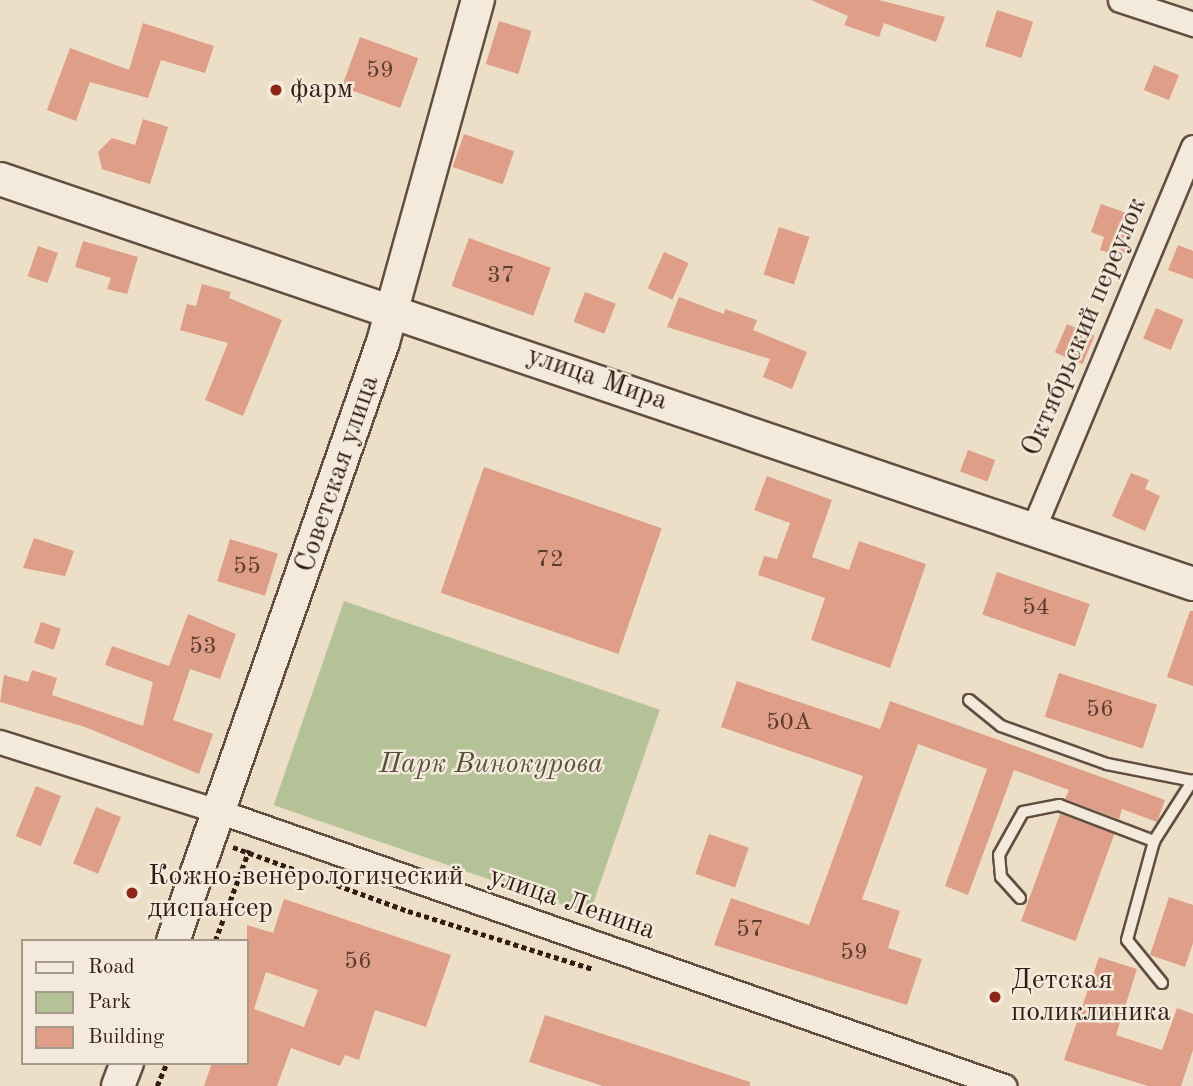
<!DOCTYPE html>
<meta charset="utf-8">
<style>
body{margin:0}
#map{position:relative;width:1193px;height:1086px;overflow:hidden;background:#eddfc7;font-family:"Old Standard TT",serif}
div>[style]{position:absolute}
.green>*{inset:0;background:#b5c298;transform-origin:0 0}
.building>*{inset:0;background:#de9e87;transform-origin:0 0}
.path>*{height:4.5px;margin-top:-2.25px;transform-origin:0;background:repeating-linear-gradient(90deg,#321d14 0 5px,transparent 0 8.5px)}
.roads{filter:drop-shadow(2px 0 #614e41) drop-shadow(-2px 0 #614e41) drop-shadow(0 2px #614e41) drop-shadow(0 -2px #614e41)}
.lane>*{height:10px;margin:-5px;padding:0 5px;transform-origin:5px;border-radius:5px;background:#f3eadb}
.street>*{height:23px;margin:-11.5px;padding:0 11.5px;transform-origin:11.5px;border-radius:11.5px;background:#f3eadb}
.secondary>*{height:32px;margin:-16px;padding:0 16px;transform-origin:16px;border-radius:16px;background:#f3eadb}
.dots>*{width:19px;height:19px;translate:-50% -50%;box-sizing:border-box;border:4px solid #f3eadb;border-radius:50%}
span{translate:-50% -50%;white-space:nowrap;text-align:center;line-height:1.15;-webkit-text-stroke:5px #f3eadb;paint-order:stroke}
.number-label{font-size:24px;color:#5d3d31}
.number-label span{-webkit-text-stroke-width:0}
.poi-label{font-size:28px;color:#321d14}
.left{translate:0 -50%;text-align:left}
.street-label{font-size:28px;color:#321d14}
.park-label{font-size:28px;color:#594f3c;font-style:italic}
.legend{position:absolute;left:21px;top:939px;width:228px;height:126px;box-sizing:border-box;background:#f3eadb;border:2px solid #a6988b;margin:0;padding:9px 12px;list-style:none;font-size:21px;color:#321d14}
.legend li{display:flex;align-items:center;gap:14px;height:35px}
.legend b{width:35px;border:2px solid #a6988b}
</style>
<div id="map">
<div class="green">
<i style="left:344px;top:601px;width:334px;height:216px;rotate:19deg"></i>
</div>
<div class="building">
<i style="clip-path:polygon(811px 0,879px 0,945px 17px,936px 42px,884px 23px,879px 37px,844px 25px,848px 16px)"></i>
<i style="left:997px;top:10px;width:38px;height:38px;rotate:18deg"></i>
<i style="left:499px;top:21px;width:34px;height:45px;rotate:17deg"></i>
<i style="clip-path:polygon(143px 23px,214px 46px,205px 73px,161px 60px,148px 98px,90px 82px,76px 121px,47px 110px,70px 48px,129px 70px)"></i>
<i style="left:360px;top:37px;width:62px;height:53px;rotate:20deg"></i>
<i style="left:1154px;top:65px;width:27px;height:27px;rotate:22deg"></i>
<i style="clip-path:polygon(143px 119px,168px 127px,150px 184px,102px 169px,98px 152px,112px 138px,135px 145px)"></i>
<i style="left:464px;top:134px;width:53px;height:35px;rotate:19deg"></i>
<i style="clip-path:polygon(1101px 204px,1138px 217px,1123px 258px,1100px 250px,1104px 237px,1091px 232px)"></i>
<i style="left:779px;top:227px;width:32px;height:50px;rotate:18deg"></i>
<i style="left:469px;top:238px;width:87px;height:51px;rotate:20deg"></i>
<i style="clip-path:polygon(83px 241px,138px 257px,127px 294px,107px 289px,111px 278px,75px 267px)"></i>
<i style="clip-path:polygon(1178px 245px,1193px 251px,1193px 279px,1168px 270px)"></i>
<i style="left:38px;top:246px;width:21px;height:32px;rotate:19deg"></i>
<i style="left:664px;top:252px;width:27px;height:40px;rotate:24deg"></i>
<i style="clip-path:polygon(202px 284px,231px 292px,229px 298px,282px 320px,243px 416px,205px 400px,228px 343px,180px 330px,187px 304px,196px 306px)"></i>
<i style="left:585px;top:292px;width:33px;height:32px;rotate:21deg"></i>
<i style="clip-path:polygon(679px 297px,724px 314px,725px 309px,757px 320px,753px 330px,807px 352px,792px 389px,763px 377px,770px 359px,667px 327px)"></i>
<i style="left:1156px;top:308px;width:30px;height:33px;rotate:23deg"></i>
<i style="left:1067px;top:324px;width:30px;height:31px;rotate:23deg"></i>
<i style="left:968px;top:450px;width:29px;height:23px;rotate:20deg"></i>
<i style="left:484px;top:467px;width:188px;height:133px;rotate:19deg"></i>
<i style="clip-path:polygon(1131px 473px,1149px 480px,1145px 489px,1160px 496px,1145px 531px,1112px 516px)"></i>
<i style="clip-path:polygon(767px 476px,832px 500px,812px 557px,849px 570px,859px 541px,926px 564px,890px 668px,811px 640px,825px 598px,758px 575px,764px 556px,777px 559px,790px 523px,754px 510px)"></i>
<i style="clip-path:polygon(34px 538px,74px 551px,65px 576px,23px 568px)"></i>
<i style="left:230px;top:539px;width:50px;height:44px;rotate:17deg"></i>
<i style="left:997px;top:572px;width:98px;height:45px;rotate:19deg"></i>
<i style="clip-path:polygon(1190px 611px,1193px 611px,1193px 686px,1167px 677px)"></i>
<i style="clip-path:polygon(188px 614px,236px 634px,220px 679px,190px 669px,173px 720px,213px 734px,199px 774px,85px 727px,0 702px,4px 675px,28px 682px,32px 670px,57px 678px,52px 695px,143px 726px,153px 682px,105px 665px,112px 646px,169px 666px)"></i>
<i style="left:41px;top:622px;width:21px;height:22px;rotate:19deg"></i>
<i style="left:1059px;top:673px;width:103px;height:46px;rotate:18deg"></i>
<i style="clip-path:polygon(737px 681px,880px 729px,890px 701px,1165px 800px,1157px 822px,1122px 809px,1119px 819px,1065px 799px,1069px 790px,1014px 770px,968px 895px,945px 886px,987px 769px,918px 744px,862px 899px,900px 911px,888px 948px,922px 959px,907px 1005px,714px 945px,731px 898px,809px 925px,863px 776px,721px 727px)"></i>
<i style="left:36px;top:786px;width:27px;height:54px;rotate:22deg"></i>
<i style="left:96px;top:807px;width:27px;height:61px;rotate:22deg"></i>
<i style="left:1060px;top:814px;width:58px;height:114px;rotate:20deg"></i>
<i style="left:709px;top:834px;width:42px;height:42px;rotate:19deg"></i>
<i style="clip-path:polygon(1169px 897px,1193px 905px,1193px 943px,1185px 967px,1150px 955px)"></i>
<i style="clip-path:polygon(evenodd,284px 899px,451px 955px,426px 1027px,375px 1010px,359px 1060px,345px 1055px,340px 1066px,291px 1048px,277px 1086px,204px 1086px,212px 1063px,247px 1063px,247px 925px,273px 933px,284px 899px,266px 972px,318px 990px,304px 1027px,254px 1009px,266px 972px)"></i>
<i style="clip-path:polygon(1099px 957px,1137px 969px,1116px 1035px,1162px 1050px,1177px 1008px,1193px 1014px,1193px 1050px,1181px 1086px,1148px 1086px,1064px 1060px)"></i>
<i style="clip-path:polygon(545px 1015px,750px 1082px,750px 1086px,603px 1086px,529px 1062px)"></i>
</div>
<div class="path">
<i style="left:233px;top:847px;width:186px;rotate:20.1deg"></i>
<i style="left:408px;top:911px;width:194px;rotate:17.4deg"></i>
<i style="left:215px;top:941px;width:97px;rotate:-69.5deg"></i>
<i style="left:157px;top:1086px;width:25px;rotate:-67deg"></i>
</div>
<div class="roads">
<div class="lane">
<i style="left:969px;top:700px;width:41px;rotate:39.1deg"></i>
<i style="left:1001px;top:726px;width:113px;rotate:19.7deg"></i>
<i style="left:1107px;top:764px;width:88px;rotate:11.2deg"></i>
<i style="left:1020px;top:898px;width:28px;rotate:-132deg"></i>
<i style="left:1001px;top:877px;width:22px;rotate:-95deg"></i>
<i style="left:999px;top:855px;width:49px;rotate:-60.8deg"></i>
<i style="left:1023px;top:812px;width:37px;rotate:-11deg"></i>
<i style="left:1059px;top:805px;width:102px;rotate:20.8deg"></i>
<i style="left:1162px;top:983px;width:55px;rotate:-129.1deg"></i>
<i style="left:1127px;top:940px;width:103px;rotate:-74.7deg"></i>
<i style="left:1154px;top:841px;width:72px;rotate:-57.4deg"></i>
</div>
<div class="street">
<i style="left:1120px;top:0;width:77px;rotate:18.2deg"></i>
<i style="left:1033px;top:529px;width:414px;rotate:-67.3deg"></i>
<i style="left:0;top:742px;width:232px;rotate:17.6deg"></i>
<i style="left:221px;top:812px;width:830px;rotate:19.29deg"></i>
</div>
<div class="secondary">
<i style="left:0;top:179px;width:1260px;rotate:18.75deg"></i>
<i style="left:173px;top:941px;width:635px;rotate:-70.68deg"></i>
<i style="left:383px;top:342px;width:355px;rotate:-74.5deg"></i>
<i style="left:118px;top:1086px;width:25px;rotate:-69deg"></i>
</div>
</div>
<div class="dots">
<i style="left:276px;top:90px;background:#8f2418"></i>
<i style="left:132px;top:893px;background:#8f2418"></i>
<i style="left:995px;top:997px;background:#8f2418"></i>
</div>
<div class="number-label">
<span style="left:380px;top:72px">59</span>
<span style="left:501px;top:277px">37</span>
<span style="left:550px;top:561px">72</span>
<span style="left:247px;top:568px">55</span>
<span style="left:1036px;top:609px">54</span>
<span style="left:203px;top:648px">53</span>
<span style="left:1100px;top:711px">56</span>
<span style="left:789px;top:724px">50А</span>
<span style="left:750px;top:931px">57</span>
<span style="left:854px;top:954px">59</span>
<span style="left:358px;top:963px">56</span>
</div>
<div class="poi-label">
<span class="left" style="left:290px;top:90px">фарм</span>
<span class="left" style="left:148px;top:893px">Кожно-венерологический<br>диспансер</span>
<span class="left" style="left:1011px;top:997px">Детская<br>поликлиника</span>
</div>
<div class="street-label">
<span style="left:1085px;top:327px;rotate:-67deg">Октябрьский переулок</span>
<span style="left:597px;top:379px;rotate:19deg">улица Мира</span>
<span style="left:338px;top:474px;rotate:-71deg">Советская улица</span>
<span style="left:572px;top:904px;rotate:19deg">улица Ленина</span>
</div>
<div class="park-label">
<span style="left:491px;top:765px">Парк Винокурова</span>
</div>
<ul class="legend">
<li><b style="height:9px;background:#f3eadb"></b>Road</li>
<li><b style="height:19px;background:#b5c298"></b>Park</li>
<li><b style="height:19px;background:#de9e87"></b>Building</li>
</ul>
</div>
